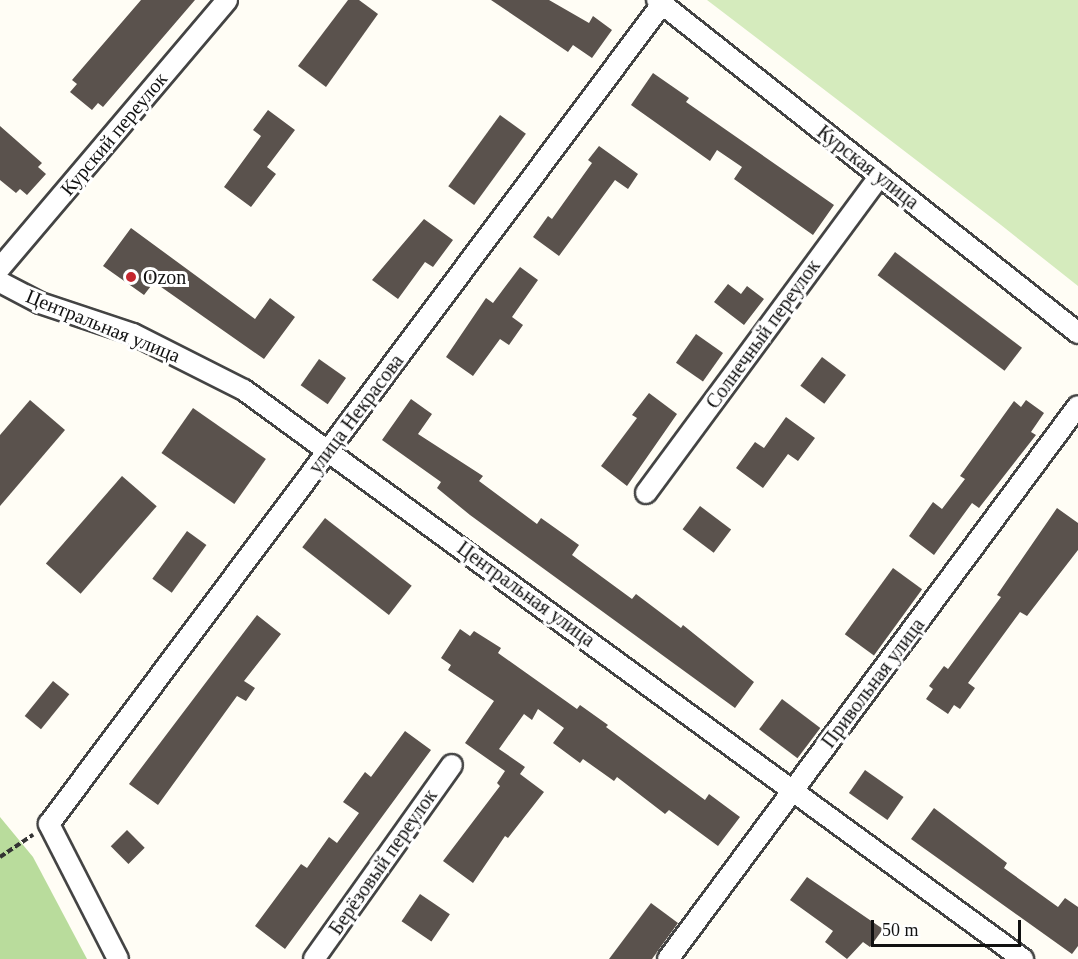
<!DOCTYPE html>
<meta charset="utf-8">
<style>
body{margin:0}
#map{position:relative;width:1078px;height:959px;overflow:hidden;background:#fffdf5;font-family:"Times New Roman",serif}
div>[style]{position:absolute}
.green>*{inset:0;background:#d5ebbd}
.forest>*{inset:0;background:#b9dc9c}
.building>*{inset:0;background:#5a524d;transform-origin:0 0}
.path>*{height:4px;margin-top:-2px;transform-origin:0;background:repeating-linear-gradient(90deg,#333 0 6px,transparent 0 9px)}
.roads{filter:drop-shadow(2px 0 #444) drop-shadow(-2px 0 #444) drop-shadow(0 2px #444) drop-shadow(0 -2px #444)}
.street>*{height:20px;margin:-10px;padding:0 10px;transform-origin:10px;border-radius:10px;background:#fff}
.dots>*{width:16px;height:16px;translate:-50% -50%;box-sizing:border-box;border:3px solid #fff;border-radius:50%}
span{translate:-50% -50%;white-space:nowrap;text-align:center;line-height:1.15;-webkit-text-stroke:6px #fff;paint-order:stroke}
.street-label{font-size:20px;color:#111}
.poi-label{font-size:20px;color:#111}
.left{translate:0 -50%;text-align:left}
.scale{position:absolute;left:871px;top:920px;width:150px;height:27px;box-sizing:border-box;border:3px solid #111;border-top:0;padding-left:8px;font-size:18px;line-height:21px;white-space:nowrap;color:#111;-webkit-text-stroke:4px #fff;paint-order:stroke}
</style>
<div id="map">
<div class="green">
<i style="clip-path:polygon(707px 0,1078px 0,1078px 286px,1001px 225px)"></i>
</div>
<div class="forest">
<i style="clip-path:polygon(0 817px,33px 857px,87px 959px,0 959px)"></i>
</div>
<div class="building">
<i style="clip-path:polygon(141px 0,195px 0,103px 107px,98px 103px,92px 110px,70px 92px,77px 84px,72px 80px)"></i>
<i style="clip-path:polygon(348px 0,359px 0,378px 14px,326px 87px,298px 66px)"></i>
<i style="clip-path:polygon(491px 0,549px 0,589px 23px,593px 16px,612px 30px,592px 58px,573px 45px,568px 52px)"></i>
<i style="clip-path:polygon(653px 73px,689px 98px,686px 102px,834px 205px,813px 235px,734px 179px,742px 167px,717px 150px,710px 161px,631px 105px)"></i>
<i style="clip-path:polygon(268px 110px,295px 130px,267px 167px,276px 174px,251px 207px,224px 187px,261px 136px,253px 130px)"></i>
<i style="left:500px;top:115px;width:32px;height:88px;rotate:36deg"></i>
<i style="clip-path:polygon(0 126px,42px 163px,38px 167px,46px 174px,27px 195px,20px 189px,16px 193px,0 180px)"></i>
<i style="clip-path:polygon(599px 146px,638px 174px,628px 189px,615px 180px,559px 256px,533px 237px,548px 216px,552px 219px,592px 163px,588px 160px)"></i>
<i style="clip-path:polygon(424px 219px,453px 240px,433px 267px,425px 262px,398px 299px,372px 280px)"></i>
<i style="clip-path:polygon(131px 228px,255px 319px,270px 298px,295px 317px,264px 359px,154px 282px,144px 295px,103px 266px)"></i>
<i style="left:895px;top:252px;width:159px;height:29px;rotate:37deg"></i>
<i style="clip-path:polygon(520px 267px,538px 280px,512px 317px,523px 325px,509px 345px,500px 339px,473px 376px,446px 357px,486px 298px,493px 303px)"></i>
<i style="clip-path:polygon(728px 284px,741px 294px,747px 286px,764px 299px,744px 325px,714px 302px)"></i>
<i style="left:696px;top:334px;width:33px;height:35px;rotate:35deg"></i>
<i style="left:822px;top:357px;width:30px;height:36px;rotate:37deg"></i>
<i style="left:319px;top:359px;width:33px;height:32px;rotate:35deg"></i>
<i style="clip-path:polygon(649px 393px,677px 414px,627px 486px,601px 466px,637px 418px,632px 415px)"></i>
<i style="clip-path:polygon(411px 399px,432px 414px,418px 434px,483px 476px,479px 481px,537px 524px,541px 518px,579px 545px,572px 555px,632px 599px,636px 594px,681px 628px,683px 625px,754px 682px,735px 708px,470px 515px,437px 488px,441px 482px,382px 440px)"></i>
<i style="clip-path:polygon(30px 400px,65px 430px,0 506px,0 435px)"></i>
<i style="clip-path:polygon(1026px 400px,1044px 413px,1031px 432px,1036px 435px,979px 508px,972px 503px,934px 555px,909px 536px,933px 502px,942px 509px,965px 479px,960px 476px,1014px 401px,1021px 407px)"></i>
<i style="left:193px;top:408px;width:89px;height:55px;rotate:35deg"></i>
<i style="clip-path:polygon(786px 417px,815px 438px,798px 461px,788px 454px,763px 488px,736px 468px,755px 442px,764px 448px)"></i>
<i style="left:122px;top:476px;width:46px;height:116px;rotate:41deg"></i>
<i style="left:700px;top:506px;width:39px;height:29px;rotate:37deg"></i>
<i style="clip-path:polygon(1057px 508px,1078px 523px,1078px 550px,1027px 616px,1020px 612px,968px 683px,975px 688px,960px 709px,954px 705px,948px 714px,926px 699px,933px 689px,929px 686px,944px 666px,948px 669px,1001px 597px,997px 595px)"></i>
<i style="left:325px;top:518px;width:110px;height:37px;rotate:38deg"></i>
<i style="left:187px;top:531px;width:24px;height:59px;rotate:36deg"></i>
<i style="left:893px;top:568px;width:36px;height:82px;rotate:36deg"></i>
<i style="clip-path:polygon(257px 615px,281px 634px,244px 681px,255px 688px,246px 701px,237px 696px,158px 805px,129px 784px)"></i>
<i style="clip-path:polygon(460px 629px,470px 636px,474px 631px,501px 648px,498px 653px,577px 709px,580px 705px,608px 725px,606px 727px,705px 800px,709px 794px,740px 817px,718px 846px,669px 810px,665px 814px,617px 777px,614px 781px,583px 759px,580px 763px,553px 743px,564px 728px,538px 709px,532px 720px,524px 714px,499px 749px,525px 767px,520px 774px,544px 792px,508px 838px,505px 836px,473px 883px,443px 861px,500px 786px,497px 783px,505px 771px,465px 743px,494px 701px,448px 670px,451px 665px,441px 658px)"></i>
<i style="left:53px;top:681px;width:21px;height:45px;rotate:39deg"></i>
<i style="left:782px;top:699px;width:48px;height:38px;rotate:37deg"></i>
<i style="clip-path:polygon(405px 731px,431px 750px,285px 949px,255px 926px,301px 864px,307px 868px,329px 837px,337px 843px,359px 813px,343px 802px,365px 772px,371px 777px)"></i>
<i style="left:865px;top:770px;width:47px;height:28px;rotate:35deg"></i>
<i style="clip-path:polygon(934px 808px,1007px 863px,1004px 868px,1058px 907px,1065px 898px,1078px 907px,1078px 946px,1072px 954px,911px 839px)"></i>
<i style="left:127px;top:830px;width:25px;height:23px;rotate:45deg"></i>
<i style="clip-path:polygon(807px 877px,883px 929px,870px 947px,863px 942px,847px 959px,825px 942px,833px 931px,790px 900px)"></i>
<i style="left:420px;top:894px;width:36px;height:33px;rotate:34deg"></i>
<i style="clip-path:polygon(651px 903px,678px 923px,652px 959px,609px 959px)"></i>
</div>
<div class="path">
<i style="left:0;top:857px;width:40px;rotate:-34deg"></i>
</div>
<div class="roads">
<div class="street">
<i style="left:657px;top:0;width:537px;rotate:38.34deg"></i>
<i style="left:0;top:268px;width:351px;rotate:-49.7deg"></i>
<i style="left:0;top:282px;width:45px;rotate:27.7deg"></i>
<i style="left:40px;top:303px;width:98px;rotate:18.4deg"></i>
<i style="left:133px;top:334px;width:124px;rotate:26.8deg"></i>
<i style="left:244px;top:390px;width:965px;rotate:36.15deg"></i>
<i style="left:646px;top:493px;width:394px;rotate:-53.6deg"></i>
<i style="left:118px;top:959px;width:152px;rotate:-117.1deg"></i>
<i style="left:49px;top:824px;width:1024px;rotate:-53.22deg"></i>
<i style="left:314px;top:959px;width:238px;rotate:-54.6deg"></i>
<i style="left:668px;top:959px;width:688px;rotate:-53.45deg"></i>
</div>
</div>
<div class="dots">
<i style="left:131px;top:277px;background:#c4262e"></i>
</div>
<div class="street-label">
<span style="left:114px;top:134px;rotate:-50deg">Курский переулок</span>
<span style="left:868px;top:167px;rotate:38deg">Курская улица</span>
<span style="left:103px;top:326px;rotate:22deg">Центральная улица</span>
<span style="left:763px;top:334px;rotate:-54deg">Солнечный переулок</span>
<span style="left:356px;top:414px;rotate:-53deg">улица Некрасова</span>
<span style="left:526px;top:594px;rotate:36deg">Центральная улица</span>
<span style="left:873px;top:683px;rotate:-53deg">Привольная улица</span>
<span style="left:383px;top:862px;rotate:-55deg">Берёзовый переулок</span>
</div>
<div class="poi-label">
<span class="left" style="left:143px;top:277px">Ozon</span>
</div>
<div class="scale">50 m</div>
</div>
